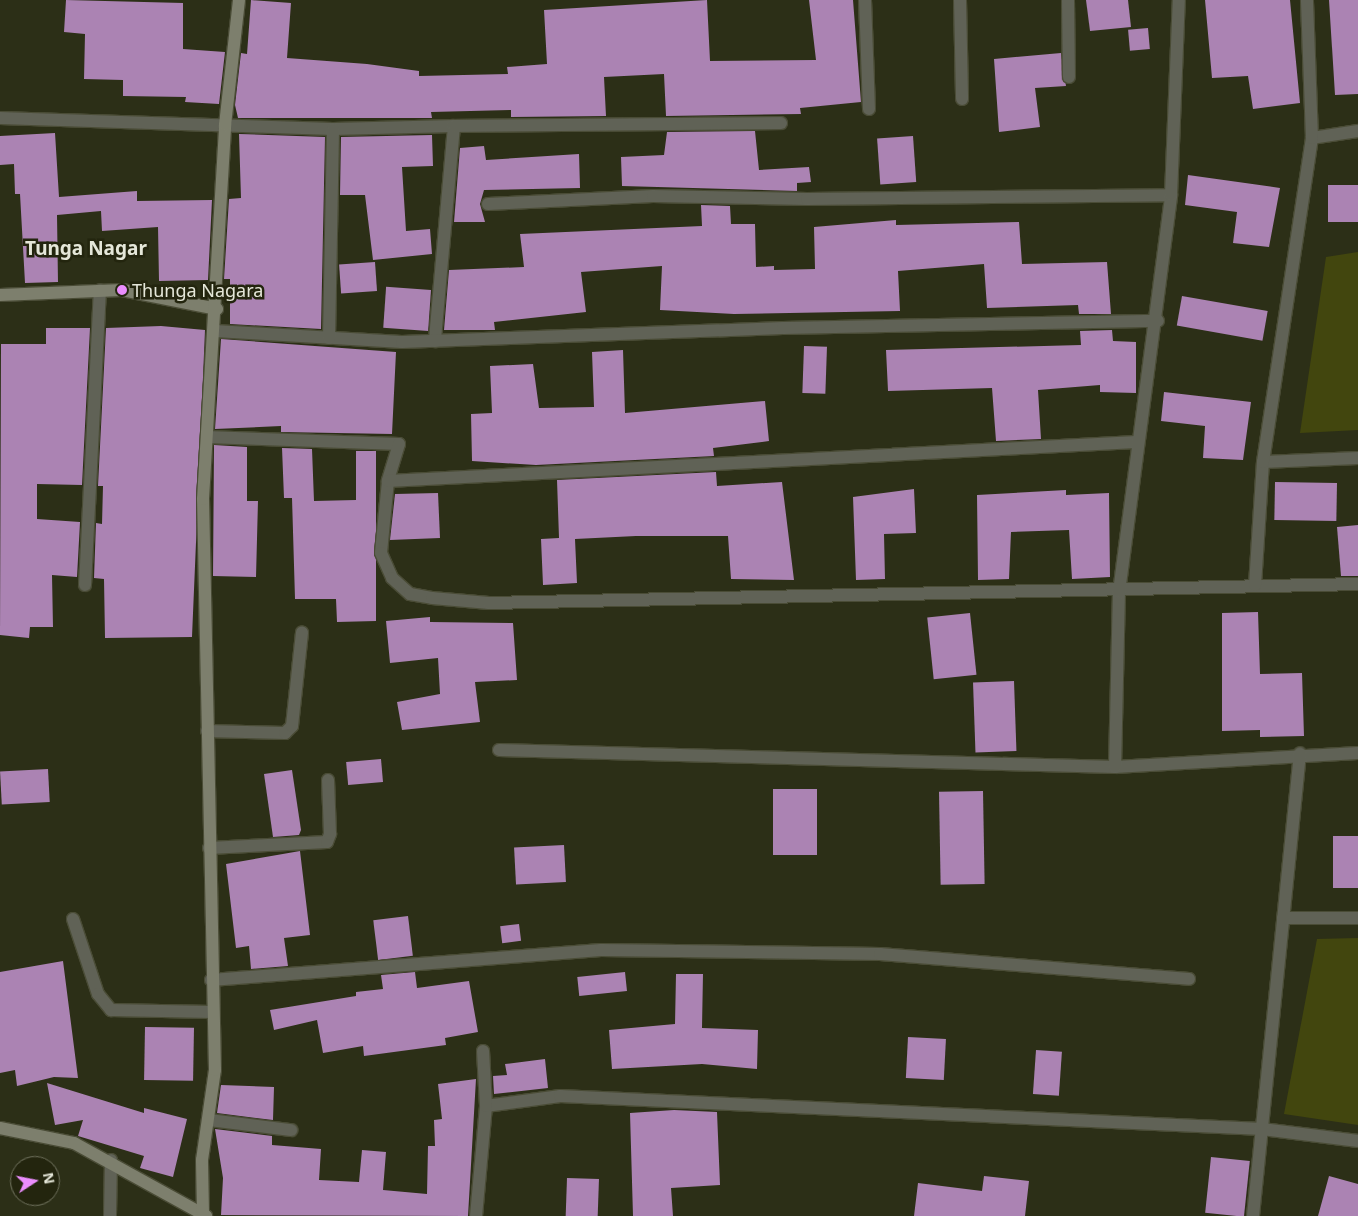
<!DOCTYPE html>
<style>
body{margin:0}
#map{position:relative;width:1358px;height:1216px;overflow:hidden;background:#2c2f17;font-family:"Noto Sans",sans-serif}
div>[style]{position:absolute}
.green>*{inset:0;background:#42460e}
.building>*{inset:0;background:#ab83b3;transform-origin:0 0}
.roads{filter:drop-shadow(1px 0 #4a4c36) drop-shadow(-1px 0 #4a4c36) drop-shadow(0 1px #4a4c36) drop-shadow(0 -1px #4a4c36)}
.street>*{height:12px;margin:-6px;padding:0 6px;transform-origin:6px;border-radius:6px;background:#606256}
.secondary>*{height:12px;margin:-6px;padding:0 6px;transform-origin:6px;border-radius:6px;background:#7d7f6d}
.dots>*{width:14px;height:14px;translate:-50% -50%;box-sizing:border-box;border:2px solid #23250e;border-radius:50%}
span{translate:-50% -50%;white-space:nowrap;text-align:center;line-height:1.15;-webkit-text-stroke:5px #23250e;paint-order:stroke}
.poi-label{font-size:18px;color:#e5e7d9}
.left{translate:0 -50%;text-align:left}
.neighbourhood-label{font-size:19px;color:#e5e7d9;font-weight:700}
.north{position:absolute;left:10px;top:1156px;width:50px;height:50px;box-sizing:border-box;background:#23250e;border:1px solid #71735f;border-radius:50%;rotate:79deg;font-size:14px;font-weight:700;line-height:20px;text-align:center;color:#e5e7d9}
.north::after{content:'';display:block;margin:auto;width:18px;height:22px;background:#ea8dfd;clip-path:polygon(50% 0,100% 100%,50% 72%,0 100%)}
</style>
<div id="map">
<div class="green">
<i style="clip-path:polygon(1358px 252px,1358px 430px,1300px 433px,1326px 257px)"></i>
<i style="clip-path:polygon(1358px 938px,1358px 1125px,1284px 1114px,1317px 939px)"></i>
</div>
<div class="building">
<i style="clip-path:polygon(66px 0,183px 3px,183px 49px,225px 52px,219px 104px,185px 102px,186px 97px,123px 96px,123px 80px,84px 79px,85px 34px,64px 32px)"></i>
<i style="clip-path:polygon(251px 0,291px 3px,287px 58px,367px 64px,419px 71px,419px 76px,508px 74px,507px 67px,547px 64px,544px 10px,707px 0,710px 61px,816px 60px,809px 0,853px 0,861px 102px,800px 108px,801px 114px,666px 116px,664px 74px,604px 77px,606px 116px,511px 117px,511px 110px,431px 112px,432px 118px,238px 118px,235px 105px,241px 53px,247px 54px)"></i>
<i style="clip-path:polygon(1086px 0,1128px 0,1131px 27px,1090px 31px)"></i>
<i style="clip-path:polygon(1205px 0,1290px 0,1300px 103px,1253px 109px,1248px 76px,1212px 78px)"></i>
<i style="clip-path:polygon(1329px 0,1358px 0,1358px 94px,1335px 95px)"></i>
<i style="left:1148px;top:28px;width:21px;height:20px;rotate:85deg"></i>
<i style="clip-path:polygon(1061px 53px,1066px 86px,1035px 88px,1040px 127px,999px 132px,994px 59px)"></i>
<i style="clip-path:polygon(755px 131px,759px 170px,809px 167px,811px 182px,797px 183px,797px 191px,622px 186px,621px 157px,664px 155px,667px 132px)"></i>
<i style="clip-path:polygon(55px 133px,59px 197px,137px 191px,137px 201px,212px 200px,208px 280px,159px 281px,158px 227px,102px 231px,101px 211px,57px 215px,58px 282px,25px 283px,20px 194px,15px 194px,14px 164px,0 165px,0 136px)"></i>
<i style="clip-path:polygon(239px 134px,325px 137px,321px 329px,230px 324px,230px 279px,224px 279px,229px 199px,241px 198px)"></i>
<i style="clip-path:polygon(432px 135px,433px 166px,402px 167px,406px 231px,430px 229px,432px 254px,373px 260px,365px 195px,340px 195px,341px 137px)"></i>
<i style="left:913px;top:136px;width:46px;height:36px;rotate:86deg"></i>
<i style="clip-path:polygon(484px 146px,486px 160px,579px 154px,580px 188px,484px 190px,480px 204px,485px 222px,454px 222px,460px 148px)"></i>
<i style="clip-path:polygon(1188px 175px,1280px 188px,1269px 247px,1233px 243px,1237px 212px,1185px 205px)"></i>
<i style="left:1358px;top:185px;width:37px;height:30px;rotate:90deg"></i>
<i style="clip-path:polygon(701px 205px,730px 206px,731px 224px,755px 224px,756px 267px,774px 266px,774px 270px,815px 269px,814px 227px,896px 220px,896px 225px,1019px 222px,1022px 264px,1107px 262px,1111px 314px,1079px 314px,1078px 305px,987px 308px,984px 264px,898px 271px,900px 311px,734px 314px,660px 310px,662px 266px,581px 272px,586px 312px,494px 322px,495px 330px,444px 330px,449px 270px,524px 267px,520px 234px,702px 226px)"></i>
<i style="left:375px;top:262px;width:29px;height:36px;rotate:86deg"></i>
<i style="left:431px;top:290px;width:41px;height:45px;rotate:94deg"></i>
<i style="left:1182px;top:296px;width:87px;height:30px;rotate:10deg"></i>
<i style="clip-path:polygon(161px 326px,205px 330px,192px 637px,105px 638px,104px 579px,94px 578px,96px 523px,102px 524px,103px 486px,98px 486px,106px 328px)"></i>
<i style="clip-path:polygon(46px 328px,90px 328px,82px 485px,37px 484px,37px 519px,80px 522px,77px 577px,52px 575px,53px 627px,30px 627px,29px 638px,0 635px,1px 344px,46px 344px)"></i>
<i style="clip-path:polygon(1112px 330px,1113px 341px,1136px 342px,1136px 393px,1100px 392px,1100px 385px,1038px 390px,1041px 439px,996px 441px,992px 388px,888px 391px,886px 350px,1081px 345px,1080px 331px)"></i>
<i style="clip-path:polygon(221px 339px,396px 352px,392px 434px,281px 432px,281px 426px,215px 429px)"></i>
<i style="left:804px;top:346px;width:23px;height:47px;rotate:2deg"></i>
<i style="clip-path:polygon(623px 350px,625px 413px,765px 401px,769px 441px,713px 448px,714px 456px,536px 465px,472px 461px,471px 414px,492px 413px,490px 366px,533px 364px,539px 408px,594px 407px,592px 352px)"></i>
<i style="clip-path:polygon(1164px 392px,1251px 402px,1243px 460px,1203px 458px,1205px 426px,1161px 421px)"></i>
<i style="clip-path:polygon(214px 445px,247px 447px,247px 501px,258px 501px,256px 577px,213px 576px)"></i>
<i style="clip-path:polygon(282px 448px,312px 449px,314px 501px,356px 500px,356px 451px,376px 451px,376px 621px,337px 622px,336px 599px,295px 599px,292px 498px,284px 498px)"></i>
<i style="clip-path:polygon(716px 472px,717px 486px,782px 482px,794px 580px,731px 579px,728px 536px,636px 536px,575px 539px,577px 583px,543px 585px,541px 539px,559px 538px,557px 480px)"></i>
<i style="left:1275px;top:482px;width:62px;height:38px;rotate:1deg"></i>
<i style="clip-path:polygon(914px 489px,916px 533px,884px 534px,885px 579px,856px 580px,853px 497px)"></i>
<i style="clip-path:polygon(1066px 490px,1066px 495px,1109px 493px,1110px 577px,1072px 579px,1069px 530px,1011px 532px,1009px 579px,978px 580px,977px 495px)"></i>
<i style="clip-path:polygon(438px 493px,440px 538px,390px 540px,395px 494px)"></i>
<i style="clip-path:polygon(1358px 525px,1358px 576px,1341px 576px,1337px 527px)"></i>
<i style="clip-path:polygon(1258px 612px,1260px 674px,1302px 673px,1304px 736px,1260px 737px,1260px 730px,1222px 731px,1222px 613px)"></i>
<i style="left:970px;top:613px;width:62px;height:43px;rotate:84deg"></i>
<i style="clip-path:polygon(430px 617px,430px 622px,513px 623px,517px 680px,475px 682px,480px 722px,402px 730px,397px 702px,440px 694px,438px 658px,390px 663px,386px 621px)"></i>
<i style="left:1014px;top:681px;width:70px;height:41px;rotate:88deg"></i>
<i style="left:381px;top:759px;width:23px;height:35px;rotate:85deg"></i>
<i style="left:48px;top:769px;width:33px;height:48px;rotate:87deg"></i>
<i style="clip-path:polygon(292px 770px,301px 830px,299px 835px,273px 837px,264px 774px)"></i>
<i style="left:773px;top:789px;width:44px;height:66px"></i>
<i style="left:983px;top:791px;width:93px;height:44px;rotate:89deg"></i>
<i style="left:1358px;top:836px;width:52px;height:25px;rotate:90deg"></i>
<i style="left:564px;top:845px;width:37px;height:50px;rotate:87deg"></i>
<i style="clip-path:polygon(300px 851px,310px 935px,284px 938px,288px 966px,251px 969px,249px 946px,236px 948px,226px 864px)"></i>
<i style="left:408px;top:916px;width:40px;height:35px;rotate:83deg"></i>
<i style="left:519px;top:924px;width:17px;height:19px;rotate:83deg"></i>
<i style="clip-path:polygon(63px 961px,78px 1078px,54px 1077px,17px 1086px,15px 1070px,0 1073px,0 972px)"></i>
<i style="clip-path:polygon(415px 972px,417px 988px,469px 981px,478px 1032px,445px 1038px,446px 1045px,364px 1056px,363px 1046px,323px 1053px,317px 1020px,274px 1030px,270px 1010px,356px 996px,356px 992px,383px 989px,381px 975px)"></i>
<i style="left:625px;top:972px;width:19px;height:48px;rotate:84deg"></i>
<i style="clip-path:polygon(676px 974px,703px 974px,702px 1028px,758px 1030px,757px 1069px,702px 1064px,612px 1069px,609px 1030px,675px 1024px)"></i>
<i style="left:145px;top:1027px;width:49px;height:53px;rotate:1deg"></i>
<i style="left:908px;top:1037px;width:38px;height:41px;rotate:3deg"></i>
<i style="left:1036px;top:1050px;width:26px;height:44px;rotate:4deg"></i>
<i style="clip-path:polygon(545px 1059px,548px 1088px,494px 1094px,493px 1076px,507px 1075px,505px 1064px)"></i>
<i style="clip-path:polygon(476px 1079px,468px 1216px,221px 1215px,223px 1178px,215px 1129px,272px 1136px,272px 1145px,321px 1149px,319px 1180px,359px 1182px,362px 1150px,386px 1152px,383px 1190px,427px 1194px,428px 1146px,435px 1146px,434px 1120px,442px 1119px,438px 1084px)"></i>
<i style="clip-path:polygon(47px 1083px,144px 1113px,144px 1108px,187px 1119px,173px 1177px,140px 1168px,144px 1156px,78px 1136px,83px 1120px,55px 1125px)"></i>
<i style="clip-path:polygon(221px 1085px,274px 1087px,273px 1120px,217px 1113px)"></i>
<i style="clip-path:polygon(674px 1110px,717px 1112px,720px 1185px,671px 1188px,673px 1216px,633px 1216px,630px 1113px)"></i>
<i style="left:1211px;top:1157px;width:39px;height:56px;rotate:6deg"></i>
<i style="clip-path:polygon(984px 1176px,1029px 1181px,1025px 1216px,914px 1216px,918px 1183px,982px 1191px)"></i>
<i style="clip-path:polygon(1329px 1176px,1358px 1184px,1358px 1216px,1318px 1216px)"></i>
<i style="left:567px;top:1178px;width:32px;height:38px;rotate:2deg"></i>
</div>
<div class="roads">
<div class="street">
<i style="left:865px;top:0;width:109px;rotate:87.9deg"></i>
<i style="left:960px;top:0;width:99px;rotate:88.8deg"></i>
<i style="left:1068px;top:0;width:77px;rotate:89.3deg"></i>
<i style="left:0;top:118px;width:333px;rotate:1.9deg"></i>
<i style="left:333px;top:129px;width:121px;rotate:-1.4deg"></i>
<i style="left:454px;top:126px;width:216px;rotate:95.1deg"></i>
<i style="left:454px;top:126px;width:327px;rotate:-0.5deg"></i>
<i style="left:1312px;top:138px;width:47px;rotate:-8.7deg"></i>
<i style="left:488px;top:204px;width:165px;rotate:-2.8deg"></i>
<i style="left:653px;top:196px;width:154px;rotate:1.1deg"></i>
<i style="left:807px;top:199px;width:364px;rotate:-0.6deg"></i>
<i style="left:215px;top:331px;width:187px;rotate:3.4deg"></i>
<i style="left:402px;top:342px;width:381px;rotate:-2.1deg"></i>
<i style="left:783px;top:328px;width:375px;rotate:-1.1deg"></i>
<i style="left:329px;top:338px;width:209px;rotate:-88.9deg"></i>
<i style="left:207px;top:437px;width:192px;rotate:2.1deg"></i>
<i style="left:399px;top:444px;width:39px;rotate:107deg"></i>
<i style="left:388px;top:481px;width:72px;rotate:95.6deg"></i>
<i style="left:381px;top:553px;width:27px;rotate:66deg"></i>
<i style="left:392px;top:578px;width:24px;rotate:42deg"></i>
<i style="left:410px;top:594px;width:22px;rotate:10deg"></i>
<i style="left:432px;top:598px;width:57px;rotate:5deg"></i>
<i style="left:489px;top:603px;width:869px;rotate:-1.25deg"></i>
<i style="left:1263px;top:462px;width:95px;rotate:-2.4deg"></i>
<i style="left:388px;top:481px;width:749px;rotate:-2.98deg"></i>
<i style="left:85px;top:585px;width:295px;rotate:-87.1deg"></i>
<i style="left:1255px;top:585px;width:123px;rotate:-86.3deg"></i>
<i style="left:1263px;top:462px;width:328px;rotate:-81.4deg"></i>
<i style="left:1312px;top:138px;width:138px;rotate:-92.1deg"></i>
<i style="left:207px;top:731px;width:78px;rotate:1.5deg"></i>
<i style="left:285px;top:733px;width:10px;rotate:-45deg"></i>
<i style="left:292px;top:726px;width:94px;rotate:-83.9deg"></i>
<i style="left:499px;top:750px;width:616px;rotate:1.58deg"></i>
<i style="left:1115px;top:767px;width:243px;rotate:-3.3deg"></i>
<i style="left:1115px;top:767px;width:175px;rotate:-88.7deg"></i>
<i style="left:1119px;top:592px;width:400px;rotate:-82.5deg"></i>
<i style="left:1171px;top:195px;width:195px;rotate:-87.7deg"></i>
<i style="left:209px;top:848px;width:118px;rotate:-2.9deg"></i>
<i style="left:327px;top:842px;width:9px;rotate:-69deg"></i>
<i style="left:330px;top:834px;width:54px;rotate:-92.1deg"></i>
<i style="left:1283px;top:918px;width:75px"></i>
<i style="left:73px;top:919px;width:79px;rotate:71.6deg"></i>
<i style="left:98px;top:994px;width:21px;rotate:51deg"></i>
<i style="left:111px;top:1010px;width:101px;rotate:1.1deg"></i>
<i style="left:211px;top:980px;width:391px;rotate:-4.4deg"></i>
<i style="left:601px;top:950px;width:279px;rotate:0.8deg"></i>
<i style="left:880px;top:954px;width:310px;rotate:4.6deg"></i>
<i style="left:486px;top:1106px;width:75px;rotate:-7.7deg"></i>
<i style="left:560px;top:1096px;width:703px;rotate:2.69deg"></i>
<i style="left:1262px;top:1129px;width:97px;rotate:7.1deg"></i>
<i style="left:209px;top:1120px;width:83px;rotate:7deg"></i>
<i style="left:110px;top:1216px;width:56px;rotate:-89deg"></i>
<i style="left:476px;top:1216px;width:110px;rotate:-84.8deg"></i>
<i style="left:486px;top:1106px;width:55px;rotate:-93.1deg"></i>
<i style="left:1253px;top:1216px;width:465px;rotate:-84.2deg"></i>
</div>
<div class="secondary">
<i style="left:0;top:295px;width:122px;rotate:-2.3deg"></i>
<i style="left:122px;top:290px;width:97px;rotate:11.3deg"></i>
<i style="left:0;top:1128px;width:76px;rotate:11.5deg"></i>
<i style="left:74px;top:1143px;width:151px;rotate:28.9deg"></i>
<i style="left:203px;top:1213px;width:53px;rotate:-91.1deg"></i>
<i style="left:202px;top:1160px;width:91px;rotate:-81.8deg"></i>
<i style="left:215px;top:1070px;width:571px;rotate:-91.2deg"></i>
<i style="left:203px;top:499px;width:375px;rotate:-86.6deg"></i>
<i style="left:225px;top:125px;width:126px;rotate:-83.6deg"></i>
</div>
</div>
<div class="dots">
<i style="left:122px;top:290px;background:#ea8dfd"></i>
</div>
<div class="poi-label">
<span class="left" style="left:132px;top:290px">Thunga Nagara</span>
</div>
<div class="neighbourhood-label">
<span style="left:86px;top:249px">Tunga Nagar</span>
</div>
<div class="north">N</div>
</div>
